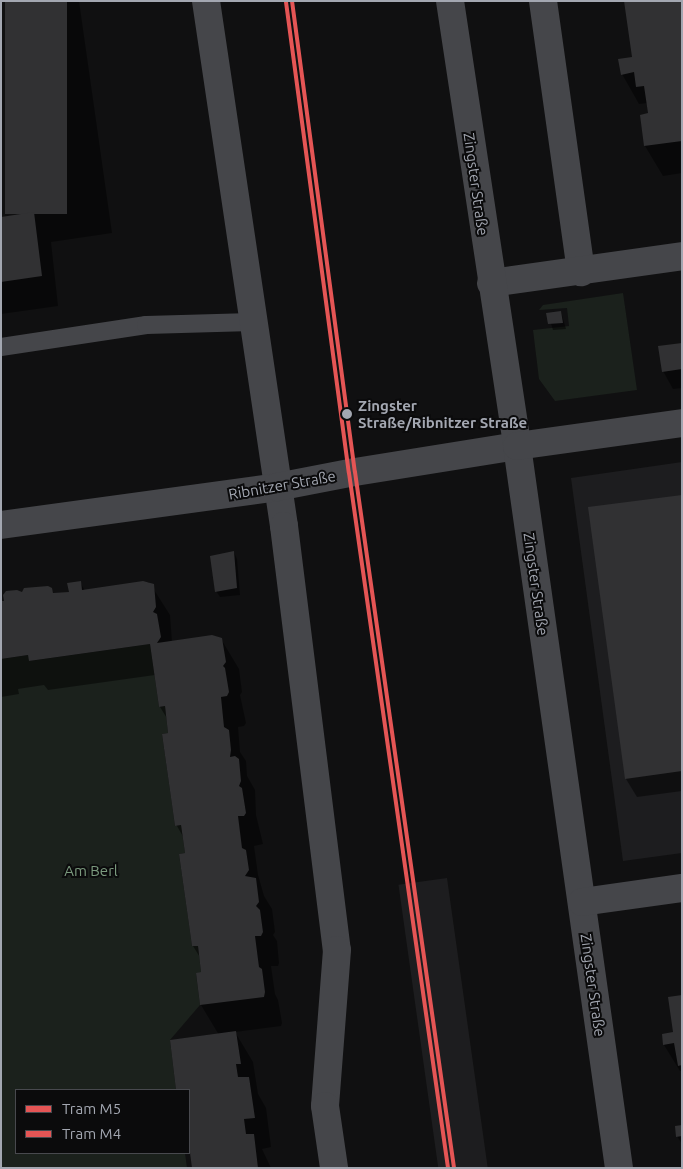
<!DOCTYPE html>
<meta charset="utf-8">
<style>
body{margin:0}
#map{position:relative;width:683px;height:1169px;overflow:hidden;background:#101011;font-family:Ubuntu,sans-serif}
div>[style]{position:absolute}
.built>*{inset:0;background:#1d1d1f;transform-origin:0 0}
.green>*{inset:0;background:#1b211c}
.shadow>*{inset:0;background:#0007}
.building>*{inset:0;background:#313133;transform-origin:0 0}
.service>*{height:18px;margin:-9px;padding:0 9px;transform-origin:9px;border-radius:9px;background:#45464a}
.minor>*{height:28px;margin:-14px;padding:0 14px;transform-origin:14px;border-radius:14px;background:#45464a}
.tertiary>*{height:28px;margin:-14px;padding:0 14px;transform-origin:14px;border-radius:14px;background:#45464a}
.tram-1>*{height:4px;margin:-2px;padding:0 2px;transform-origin:2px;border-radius:2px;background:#e55555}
.tram-2>*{height:4px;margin:-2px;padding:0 2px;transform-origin:2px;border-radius:2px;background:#e55555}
.dots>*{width:14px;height:14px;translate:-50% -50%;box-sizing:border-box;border:2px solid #0b0b0c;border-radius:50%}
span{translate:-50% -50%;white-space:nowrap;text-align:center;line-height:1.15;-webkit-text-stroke:4px #0b0b0c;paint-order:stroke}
.street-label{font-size:15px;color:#a3a7b1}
.stop-label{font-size:15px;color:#a3a7b1;font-weight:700}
.left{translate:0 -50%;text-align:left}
.park-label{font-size:15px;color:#7b9a7e}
.frame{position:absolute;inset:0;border:2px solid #a3a7b1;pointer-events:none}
.legend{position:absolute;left:15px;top:1089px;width:175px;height:65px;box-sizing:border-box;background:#0b0b0c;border:1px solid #48494e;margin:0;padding:6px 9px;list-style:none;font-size:15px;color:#a3a7b1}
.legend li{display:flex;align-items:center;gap:10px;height:25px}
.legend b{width:25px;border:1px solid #48494e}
</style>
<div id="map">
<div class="built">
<i style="clip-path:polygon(682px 462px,682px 853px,623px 861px,571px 478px)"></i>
<i style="left:447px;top:878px;width:293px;height:49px;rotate:82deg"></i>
</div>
<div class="green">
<i style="clip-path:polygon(623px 293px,637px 390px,555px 401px,539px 379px,533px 330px,569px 326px,567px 308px,539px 310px,543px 305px)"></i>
<i style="clip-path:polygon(150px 644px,159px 707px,165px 706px,168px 733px,162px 734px,175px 826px,181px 825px,185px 853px,179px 854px,192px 946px,198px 946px,201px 972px,196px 974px,200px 1005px,170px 1040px,176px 1090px,16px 1090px,16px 1153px,185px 1153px,187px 1168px,1px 1168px,2px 659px,28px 655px,30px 661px)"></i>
</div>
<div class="shadow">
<i style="clip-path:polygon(6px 1px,79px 1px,112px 233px,51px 242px,58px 306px,1px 314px,1px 218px,36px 213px)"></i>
<i style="clip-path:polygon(682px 1px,682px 173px,663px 176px,645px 146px,641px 116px,649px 115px,647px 103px,639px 104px,622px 74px)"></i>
<i style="clip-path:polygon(561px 312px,566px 329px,553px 330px,548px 314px)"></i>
<i style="clip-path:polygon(682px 344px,682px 388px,673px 389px,663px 371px)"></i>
<i style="clip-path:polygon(682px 496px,682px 791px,637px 797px,626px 779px)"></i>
<i style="clip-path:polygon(234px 552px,237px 559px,240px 595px,220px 597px,216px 591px)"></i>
<i style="clip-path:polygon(80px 582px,85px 591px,149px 582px,170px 615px,172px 642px,221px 639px,239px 669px,242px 692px,240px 695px,246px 723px,244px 726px,238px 727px,240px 752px,246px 761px,247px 776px,255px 790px,256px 815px,263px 844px,254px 846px,258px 875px,264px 896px,272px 909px,275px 932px,273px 935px,277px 941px,279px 963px,278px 966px,271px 966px,275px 994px,278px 1000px,282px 1023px,281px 1026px,235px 1032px,253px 1062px,258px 1094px,266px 1108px,271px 1147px,262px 1149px,271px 1168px,193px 1168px,189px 1140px,189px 1090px,178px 1090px,171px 1041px,219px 1035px,201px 1005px,203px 973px,201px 959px,193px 946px,185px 840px,177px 826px,168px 720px,160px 707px,155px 675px,48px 690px,44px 685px,18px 689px,19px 694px,1px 697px,1px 602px,22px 594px,51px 589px,54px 594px,71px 593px)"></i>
<i style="clip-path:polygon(682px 996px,682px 1071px,680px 1071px,664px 1045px,674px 1033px)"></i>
<i style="clip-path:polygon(682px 1127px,682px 1144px,677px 1136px)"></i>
</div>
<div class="building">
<i style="left:5px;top:1px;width:62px;height:213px"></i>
<i style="clip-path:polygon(624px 1px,682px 1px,682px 141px,644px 146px,640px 115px,648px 113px,644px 86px,636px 87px,634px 72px,621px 75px,618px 59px,632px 57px)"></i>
<i style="clip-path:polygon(34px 212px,42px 276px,1px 282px,1px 217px)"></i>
<i style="clip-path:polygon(561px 311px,563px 323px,548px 324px,546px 313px)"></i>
<i style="clip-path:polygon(682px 343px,682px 369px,662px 372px,658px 346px)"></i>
<i style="clip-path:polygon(682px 495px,682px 771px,625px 779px,588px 507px)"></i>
<i style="clip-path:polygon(234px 551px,237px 588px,215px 592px,210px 556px)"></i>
<i style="clip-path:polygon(81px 581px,82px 590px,143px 581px,154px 584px,156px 607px,153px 612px,157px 614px,161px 637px,157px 643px,212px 635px,222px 638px,226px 662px,223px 666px,225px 668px,229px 692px,227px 696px,221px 697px,224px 727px,229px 730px,231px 750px,230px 757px,235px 756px,239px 759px,241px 781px,239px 786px,242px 788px,246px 813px,244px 816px,238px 816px,242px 848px,246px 850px,249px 870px,245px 876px,256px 878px,259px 902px,256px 906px,260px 910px,263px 932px,261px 936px,255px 936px,259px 967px,262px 969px,265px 992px,264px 997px,200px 1005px,196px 973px,201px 972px,198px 946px,192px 946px,179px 854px,185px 853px,181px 825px,175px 826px,162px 734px,168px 733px,165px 706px,159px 707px,150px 644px,29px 661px,28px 655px,1px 659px,1px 601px,4px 601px,3px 595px,6px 591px,17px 590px,22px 592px,24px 588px,48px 586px,52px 588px,53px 593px,69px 592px,67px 583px)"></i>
<i style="clip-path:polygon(682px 995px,682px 1065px,678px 1066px,674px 1043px,663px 1045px,662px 1034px,673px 1032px,668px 997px)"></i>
<i style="clip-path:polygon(236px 1031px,241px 1064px,236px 1064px,238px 1077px,249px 1077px,255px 1118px,244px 1119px,246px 1134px,254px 1134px,258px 1168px,192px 1168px,189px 1145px,189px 1090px,176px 1090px,170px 1040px)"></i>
<i style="clip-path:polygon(682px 1125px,682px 1136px,676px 1137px,675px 1126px)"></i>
</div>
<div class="service">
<i style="left:1px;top:347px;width:147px;rotate:-8.6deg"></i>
<i style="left:146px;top:325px;width:106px;rotate:-1.6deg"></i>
</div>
<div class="minor">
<i style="left:206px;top:1px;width:531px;rotate:81.55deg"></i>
<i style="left:284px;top:526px;width:427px;rotate:82.9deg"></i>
<i style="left:337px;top:950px;width:156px;rotate:94.4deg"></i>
<i style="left:325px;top:1106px;width:63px;rotate:81.7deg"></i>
<i style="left:543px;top:1px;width:274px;rotate:82deg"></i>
<i style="left:491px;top:283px;width:193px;rotate:-8deg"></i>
<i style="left:1px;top:525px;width:279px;rotate:-7.8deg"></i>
<i style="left:277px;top:487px;width:79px;rotate:-10.9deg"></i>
<i style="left:355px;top:472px;width:164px;rotate:-9.1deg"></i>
<i style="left:517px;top:446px;width:729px;rotate:81.96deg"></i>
<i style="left:582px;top:902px;width:101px;rotate:-8deg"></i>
</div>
<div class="tertiary">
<i style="left:450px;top:1px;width:450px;rotate:81.4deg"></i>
<i style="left:517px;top:446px;width:167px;rotate:-7.9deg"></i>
</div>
<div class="tram-1">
<i style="left:292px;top:1px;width:475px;rotate:82.4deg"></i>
<i style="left:355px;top:472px;width:703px;rotate:81.9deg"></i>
</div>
<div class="tram-2">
<i style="left:286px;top:2px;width:475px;rotate:82.4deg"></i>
<i style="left:349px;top:473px;width:702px;rotate:81.89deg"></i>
</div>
<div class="dots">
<i style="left:347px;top:414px;background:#a3a7b1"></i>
</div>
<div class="street-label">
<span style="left:476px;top:184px;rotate:82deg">Zingster Straße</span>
<span style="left:282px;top:485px;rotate:-10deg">Ribnitzer Straße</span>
<span style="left:536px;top:584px;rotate:82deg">Zingster Straße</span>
<span style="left:593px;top:985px;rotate:82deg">Zingster Straße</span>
</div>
<div class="stop-label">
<span class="left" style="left:358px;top:414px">Zingster<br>Straße/Ribnitzer Straße</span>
</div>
<div class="park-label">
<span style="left:91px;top:871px">Am Berl</span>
</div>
<div class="frame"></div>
<ul class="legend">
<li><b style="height:6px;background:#e55555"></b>Tram M5</li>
<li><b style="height:6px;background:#e55555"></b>Tram M4</li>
</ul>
</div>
